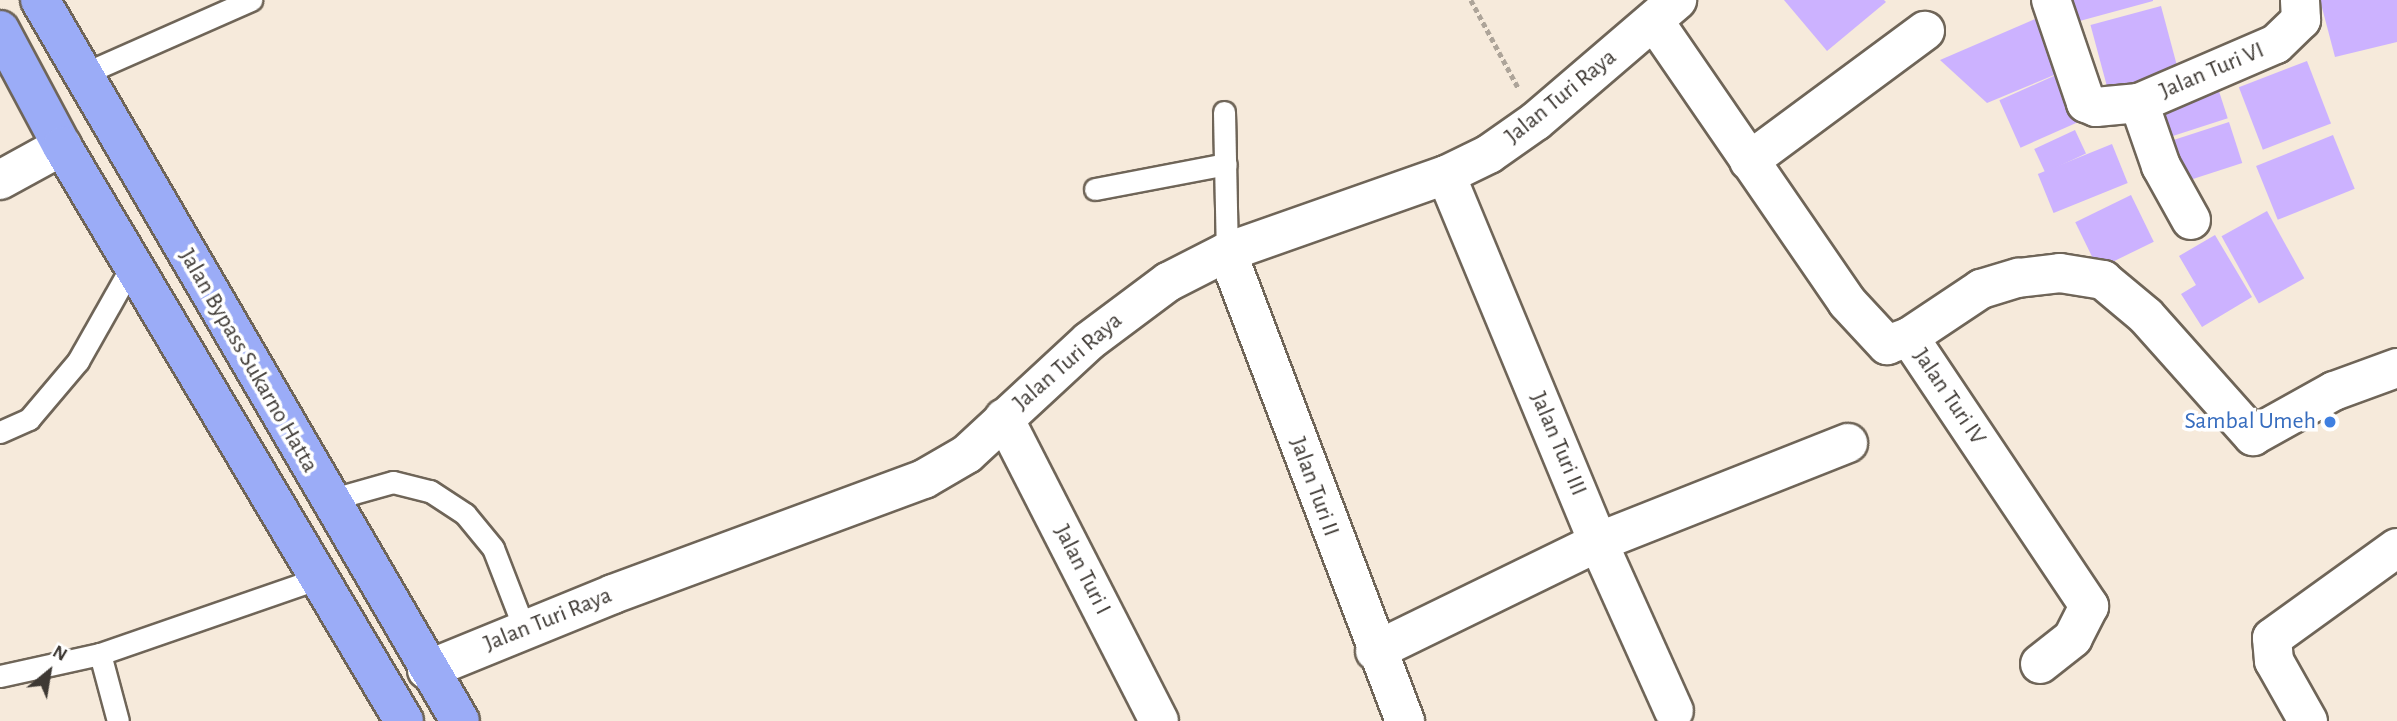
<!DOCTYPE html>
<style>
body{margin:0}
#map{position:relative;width:2397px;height:721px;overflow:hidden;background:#f6eadb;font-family:"Alegreya Sans",sans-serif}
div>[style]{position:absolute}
.building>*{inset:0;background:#ccb2ff;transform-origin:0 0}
.path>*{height:4.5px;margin-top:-2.25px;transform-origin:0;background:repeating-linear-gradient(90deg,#ada499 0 5px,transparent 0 8.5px)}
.roads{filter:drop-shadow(2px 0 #6f6558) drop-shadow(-2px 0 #6f6558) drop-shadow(0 2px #6f6558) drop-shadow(0 -2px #6f6558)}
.service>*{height:21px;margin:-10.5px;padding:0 10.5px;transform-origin:10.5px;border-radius:10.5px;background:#fff}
.minor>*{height:38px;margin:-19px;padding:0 19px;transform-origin:19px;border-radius:19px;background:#fff}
.tertiary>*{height:38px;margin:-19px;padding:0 19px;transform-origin:19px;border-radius:19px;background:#fff}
.trunk>*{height:38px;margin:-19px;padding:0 19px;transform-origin:19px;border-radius:19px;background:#9bacf7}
.dots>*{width:19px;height:19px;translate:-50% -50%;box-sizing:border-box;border:4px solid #fff;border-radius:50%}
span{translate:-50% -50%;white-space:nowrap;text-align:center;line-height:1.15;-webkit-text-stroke:7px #fff;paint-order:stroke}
.street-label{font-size:24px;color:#3e3934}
.shop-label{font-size:24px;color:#366cbe}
.right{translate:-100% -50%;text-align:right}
.north{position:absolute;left:14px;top:637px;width:70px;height:70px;-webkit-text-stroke:5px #fff;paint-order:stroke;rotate:30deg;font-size:19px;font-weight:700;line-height:28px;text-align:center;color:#3e3934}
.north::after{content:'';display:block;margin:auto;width:24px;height:32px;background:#3e3934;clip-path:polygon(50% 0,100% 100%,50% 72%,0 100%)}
</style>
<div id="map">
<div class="building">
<i style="clip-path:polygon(1784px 0,1884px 0,1886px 2px,1827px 51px)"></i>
<i style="clip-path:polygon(2058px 0,2153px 0,2153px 1px,2065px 25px)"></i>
<i style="clip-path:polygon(2320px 0,2397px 0,2397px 42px,2335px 57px)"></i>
<i style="left:2161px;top:6px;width:68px;height:73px;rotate:75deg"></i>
<i style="clip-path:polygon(2035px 19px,2059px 73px,1987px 103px,1940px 60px)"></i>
<i style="left:2307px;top:61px;width:67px;height:73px;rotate:69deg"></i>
<i style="left:2056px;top:75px;width:52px;height:62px;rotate:66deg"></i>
<i style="left:2216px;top:82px;width:38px;height:65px;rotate:72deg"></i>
<i style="left:2229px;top:122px;width:43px;height:64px;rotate:72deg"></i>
<i style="left:2075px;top:130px;width:26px;height:45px;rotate:65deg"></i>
<i style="left:2333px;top:135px;width:58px;height:83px;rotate:68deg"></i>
<i style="left:2112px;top:144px;width:42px;height:80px;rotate:68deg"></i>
<i style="left:2131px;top:195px;width:52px;height:62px;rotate:64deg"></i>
<i style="left:2267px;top:211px;width:77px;height:52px;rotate:61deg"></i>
<i style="clip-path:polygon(2215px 235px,2252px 297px,2202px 327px,2181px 294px,2196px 285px,2179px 256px)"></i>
</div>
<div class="path">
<i style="left:1471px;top:0;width:101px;rotate:61.7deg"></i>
</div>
<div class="roads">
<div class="service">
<i style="left:81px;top:75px;width:186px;rotate:-23.8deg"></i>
<i style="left:1224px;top:112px;width:140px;rotate:88.8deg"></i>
<i style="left:1095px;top:189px;width:133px;rotate:-10.8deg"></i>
<i style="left:0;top:432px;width:32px;rotate:-24deg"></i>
<i style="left:29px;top:419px;width:76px;rotate:-49.8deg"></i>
<i style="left:78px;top:361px;width:114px;rotate:-60.5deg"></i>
<i style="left:329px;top:500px;width:66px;rotate:-15.7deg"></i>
<i style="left:393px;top:482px;width:38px;rotate:14deg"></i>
<i style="left:430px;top:491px;width:42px;rotate:33.3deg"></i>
<i style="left:465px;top:514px;width:44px;rotate:50.5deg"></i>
<i style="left:493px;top:548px;width:86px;rotate:68.8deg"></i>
<i style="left:100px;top:654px;width:69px;rotate:75deg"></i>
<i style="left:0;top:676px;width:102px;rotate:-12.4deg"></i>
<i style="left:100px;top:654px;width:232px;rotate:-19.1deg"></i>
</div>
<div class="minor">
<i style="left:2051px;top:0;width:109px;rotate:71.2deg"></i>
<i style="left:2086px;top:103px;width:11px;rotate:22deg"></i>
<i style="left:2096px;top:107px;width:43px;rotate:-5.3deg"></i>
<i style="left:1654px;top:21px;width:341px;rotate:55.5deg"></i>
<i style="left:1847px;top:302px;width:59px;rotate:47.1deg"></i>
<i style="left:1887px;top:345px;width:23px;rotate:-20deg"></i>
<i style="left:1909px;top:337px;width:87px;rotate:-33.7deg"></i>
<i style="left:1981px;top:289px;width:39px;rotate:-17deg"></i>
<i style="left:2018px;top:278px;width:42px;rotate:-6.8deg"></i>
<i style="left:2060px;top:273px;width:44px;rotate:9.2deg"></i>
<i style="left:2103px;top:280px;width:56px;rotate:39.9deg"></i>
<i style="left:2146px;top:316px;width:161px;rotate:48.3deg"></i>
<i style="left:2253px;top:436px;width:93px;rotate:-29.1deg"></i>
<i style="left:2334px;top:391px;width:67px;rotate:-20.1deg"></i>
<i style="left:1749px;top:161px;width:219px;rotate:-36.5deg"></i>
<i style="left:1446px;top:175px;width:397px;rotate:67.5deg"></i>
<i style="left:1598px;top:542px;width:185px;rotate:65.8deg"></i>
<i style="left:0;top:180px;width:71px;rotate:-28.7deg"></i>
<i style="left:2191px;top:220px;width:62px;rotate:-119.1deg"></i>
<i style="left:2161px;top:166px;width:67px;rotate:-109.2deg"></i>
<i style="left:2139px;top:103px;width:149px;rotate:-23.3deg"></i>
<i style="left:2276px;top:44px;width:35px;rotate:-44deg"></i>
<i style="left:2301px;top:20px;width:20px;rotate:-93deg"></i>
<i style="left:1227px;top:252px;width:502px;rotate:69.22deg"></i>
<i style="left:1909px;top:337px;width:324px;rotate:56.2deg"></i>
<i style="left:2089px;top:606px;width:36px;rotate:117deg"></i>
<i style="left:2073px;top:638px;width:42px;rotate:141.8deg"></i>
<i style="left:1004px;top:418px;width:340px;rotate:62.9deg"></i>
<i style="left:1375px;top:651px;width:248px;rotate:-26deg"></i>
<i style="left:1598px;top:542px;width:269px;rotate:-21.6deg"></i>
<i style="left:2308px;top:721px;width:69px;rotate:-119.5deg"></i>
<i style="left:2274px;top:661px;width:23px;rotate:-95deg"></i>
<i style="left:2272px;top:638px;width:154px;rotate:-35.8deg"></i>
</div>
<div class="tertiary">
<i style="left:427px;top:670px;width:201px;rotate:-22.2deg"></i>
<i style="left:613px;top:594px;width:332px;rotate:-20.3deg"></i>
<i style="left:924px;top:479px;width:50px;rotate:-30.2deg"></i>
<i style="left:967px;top:454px;width:166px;rotate:-42.8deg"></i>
<i style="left:1089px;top:341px;width:99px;rotate:-36.8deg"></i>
<i style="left:1168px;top:282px;width:66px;rotate:-27deg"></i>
<i style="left:1227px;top:252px;width:232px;rotate:-19.4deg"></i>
<i style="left:1446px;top:175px;width:48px;rotate:-26deg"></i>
<i style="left:1489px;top:154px;width:57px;rotate:-35.1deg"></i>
<i style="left:1536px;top:121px;width:186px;rotate:-40.6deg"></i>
</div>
<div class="trunk">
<i style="left:40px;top:0;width:834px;rotate:59.78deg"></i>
<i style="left:0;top:30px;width:132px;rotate:61.9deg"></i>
<i style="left:62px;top:146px;width:669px;rotate:59.26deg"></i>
</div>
</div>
<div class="dots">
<i style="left:2330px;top:422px;background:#3f7fe0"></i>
</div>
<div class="street-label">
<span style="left:2212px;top:71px;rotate:-23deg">Jalan Turi VI</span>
<span style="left:1561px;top:97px;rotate:-39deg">Jalan Turi Raya</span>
<span style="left:248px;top:361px;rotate:60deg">Jalan Bypass Sukarno Hatta</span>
<span style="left:1068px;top:362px;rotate:-41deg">Jalan Turi Raya</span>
<span style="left:1949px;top:397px;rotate:56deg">Jalan Turi IV</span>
<span style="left:1558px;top:444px;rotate:67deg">Jalan Turi III</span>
<span style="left:1314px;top:487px;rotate:70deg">Jalan Turi II</span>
<span style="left:1082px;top:570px;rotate:63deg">Jalan Turi I</span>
<span style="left:548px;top:620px;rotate:-22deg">Jalan Turi Raya</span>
</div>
<div class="shop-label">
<span class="right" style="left:2316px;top:422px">Sambal Umeh</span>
</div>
<div class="north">N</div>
</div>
